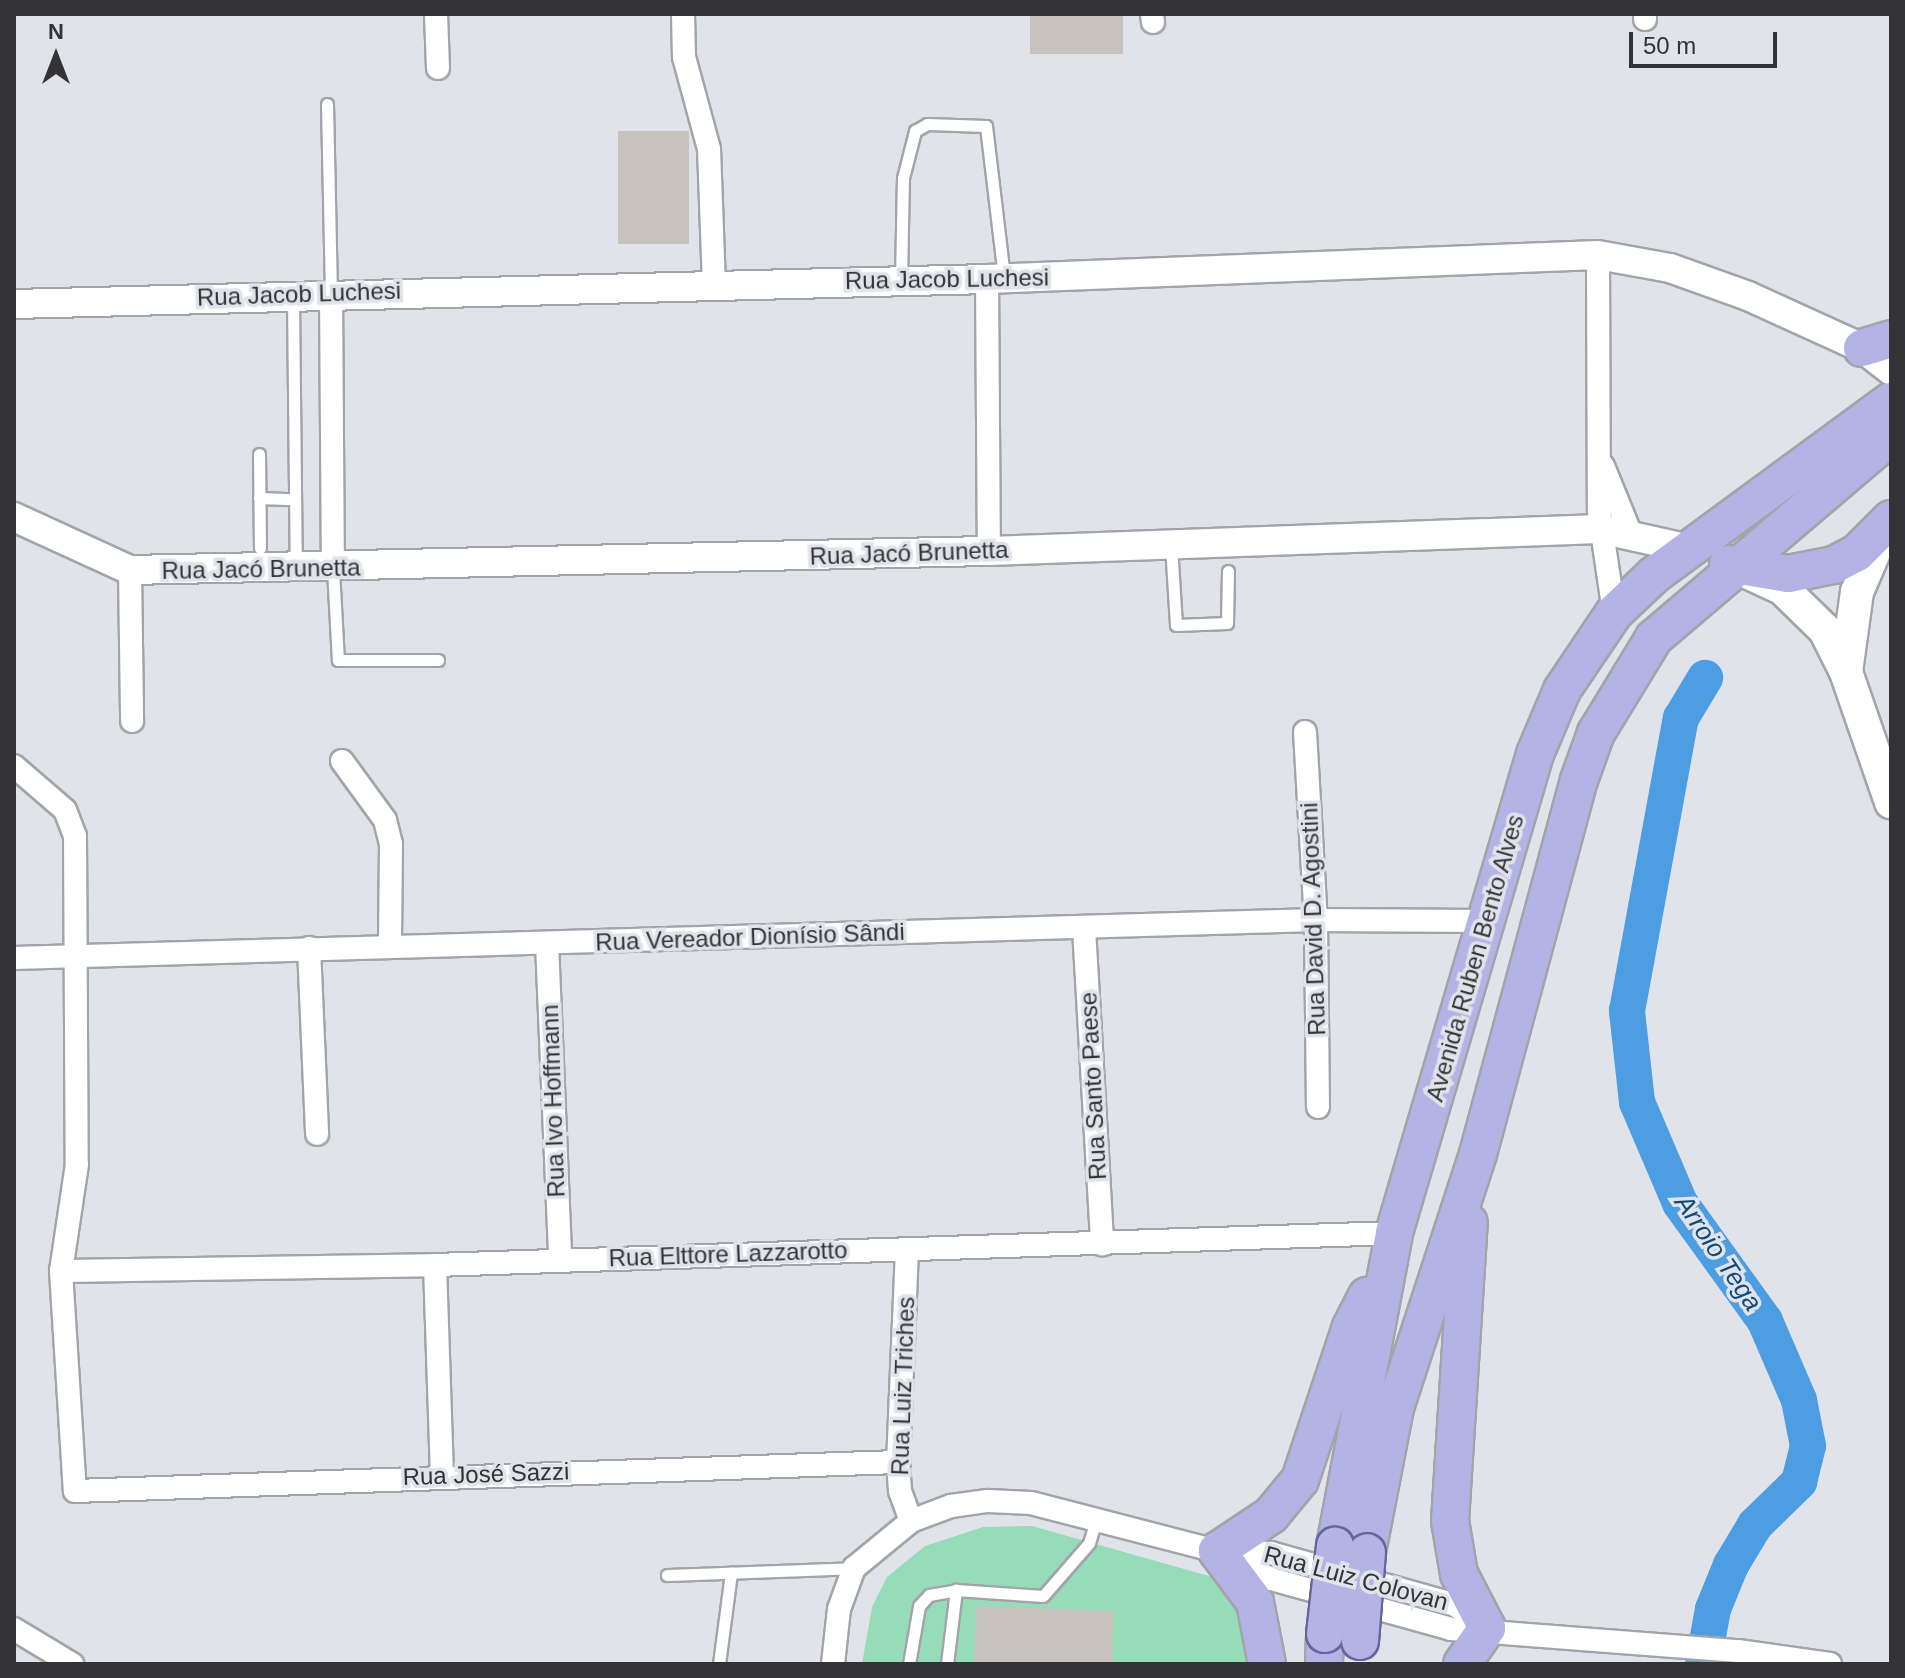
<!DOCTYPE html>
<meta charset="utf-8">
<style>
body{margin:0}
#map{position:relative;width:1905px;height:1678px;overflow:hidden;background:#e1e3ea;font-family:Arial,sans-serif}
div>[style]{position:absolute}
.green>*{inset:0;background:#97dcb9}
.river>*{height:36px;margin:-18px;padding:0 18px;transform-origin:18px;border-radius:18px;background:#4d9de2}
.building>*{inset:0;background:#c8c2be;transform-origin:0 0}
.roads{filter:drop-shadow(2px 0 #a3a4aa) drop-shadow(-2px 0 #a3a4aa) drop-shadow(0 2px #a3a4aa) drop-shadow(0 -2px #a3a4aa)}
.service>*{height:11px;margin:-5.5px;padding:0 5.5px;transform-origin:5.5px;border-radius:5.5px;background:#fff}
.minor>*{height:22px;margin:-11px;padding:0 11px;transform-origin:11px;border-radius:11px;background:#fff}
.tertiary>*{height:28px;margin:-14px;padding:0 14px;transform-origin:14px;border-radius:14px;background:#fff}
.secondary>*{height:32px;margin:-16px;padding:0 16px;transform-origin:16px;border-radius:16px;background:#fff}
.primary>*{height:36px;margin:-18px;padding:0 18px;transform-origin:18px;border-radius:18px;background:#b4b3e5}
.bridges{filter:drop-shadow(2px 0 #66659c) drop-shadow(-2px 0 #66659c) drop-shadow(0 2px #66659c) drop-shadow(0 -2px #66659c)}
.primary-bridge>*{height:36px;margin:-18px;padding:0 18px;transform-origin:18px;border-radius:18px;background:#b4b3e5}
span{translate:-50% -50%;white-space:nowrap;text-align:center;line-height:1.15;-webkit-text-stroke:7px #e1e3ea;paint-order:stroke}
.street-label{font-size:24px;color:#333336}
.water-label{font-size:26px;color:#0f4b78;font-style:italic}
.frame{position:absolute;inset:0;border:16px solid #333336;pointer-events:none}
.north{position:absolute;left:16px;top:16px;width:80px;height:80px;-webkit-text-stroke:6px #e1e3ea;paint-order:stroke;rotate:0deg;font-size:22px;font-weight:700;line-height:32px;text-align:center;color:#333336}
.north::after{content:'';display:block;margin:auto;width:28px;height:36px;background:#333336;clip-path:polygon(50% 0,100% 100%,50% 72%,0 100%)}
.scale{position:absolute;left:1629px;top:32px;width:148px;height:36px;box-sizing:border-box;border:4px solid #333336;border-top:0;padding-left:10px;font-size:24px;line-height:28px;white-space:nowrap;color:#333336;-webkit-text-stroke:6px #e1e3ea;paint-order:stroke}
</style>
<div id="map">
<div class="green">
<i style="clip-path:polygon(1032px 1526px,1223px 1580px,1245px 1600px,1261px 1664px,862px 1664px,872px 1607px,887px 1577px,925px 1546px,983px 1527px)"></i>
</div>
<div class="river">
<i style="left:1703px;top:1664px;width:56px;rotate:-79.7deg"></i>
<i style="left:1713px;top:1609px;width:48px;rotate:-67.8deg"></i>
<i style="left:1731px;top:1565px;width:47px;rotate:-59deg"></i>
<i style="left:1755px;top:1525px;width:62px;rotate:-44.3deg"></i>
<i style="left:1799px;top:1482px;width:37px;rotate:-76deg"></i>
<i style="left:1808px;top:1446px;width:47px;rotate:-101.1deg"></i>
<i style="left:1799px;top:1400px;width:86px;rotate:-113.3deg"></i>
<i style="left:1765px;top:1321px;width:145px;rotate:-125.8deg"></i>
<i style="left:1680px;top:1203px;width:110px;rotate:-113.1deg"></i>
<i style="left:1637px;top:1102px;width:92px;rotate:-96.3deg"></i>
<i style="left:1627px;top:1011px;width:298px;rotate:-79.6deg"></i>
<i style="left:1681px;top:718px;width:47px;rotate:-59deg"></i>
</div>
<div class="building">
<i style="left:1030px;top:14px;width:93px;height:40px"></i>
<i style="left:618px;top:131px;width:71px;height:113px"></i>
<i style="left:976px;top:1606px;width:138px;height:58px;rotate:2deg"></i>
</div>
<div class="roads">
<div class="service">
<i style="left:327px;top:104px;width:188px;rotate:88.8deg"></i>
<i style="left:901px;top:280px;width:102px;rotate:-88.9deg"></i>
<i style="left:903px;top:178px;width:49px;rotate:-75.7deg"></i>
<i style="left:915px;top:131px;width:14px;rotate:-30deg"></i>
<i style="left:927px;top:124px;width:59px;rotate:1.9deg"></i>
<i style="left:986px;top:126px;width:153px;rotate:83.2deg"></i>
<i style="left:293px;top:298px;width:267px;rotate:89.4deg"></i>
<i style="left:259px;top:454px;width:94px;rotate:89.4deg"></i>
<i style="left:259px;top:498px;width:34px;rotate:2deg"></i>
<i style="left:1171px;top:545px;width:80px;rotate:86.4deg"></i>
<i style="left:1176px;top:625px;width:51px;rotate:-2.2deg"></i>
<i style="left:1227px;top:623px;width:52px;rotate:-88.9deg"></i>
<i style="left:333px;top:569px;width:91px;rotate:86.9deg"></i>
<i style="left:338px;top:660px;width:100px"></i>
<i style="left:667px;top:1575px;width:187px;rotate:-2.1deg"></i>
<i style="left:719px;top:1664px;width:92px;rotate:-82.5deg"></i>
<i style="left:909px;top:1664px;width:59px;rotate:-80.2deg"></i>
<i style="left:919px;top:1606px;width:15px;rotate:-48deg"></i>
<i style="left:929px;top:1595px;width:27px;rotate:-10deg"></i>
<i style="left:956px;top:1590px;width:87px;rotate:3.9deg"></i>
<i style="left:1043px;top:1596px;width:70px;rotate:-49deg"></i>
<i style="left:1089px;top:1543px;width:24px;rotate:-73deg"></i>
<i style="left:947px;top:1664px;width:75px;rotate:-83.1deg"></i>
</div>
<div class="minor">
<i style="left:436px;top:14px;width:54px;rotate:87.9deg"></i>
<i style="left:683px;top:14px;width:43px;rotate:88.7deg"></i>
<i style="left:684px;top:57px;width:95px;rotate:74.8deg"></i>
<i style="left:709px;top:149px;width:135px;rotate:87.9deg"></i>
<i style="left:1152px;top:14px;width:8px;rotate:83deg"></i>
<i style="left:1645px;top:14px;width:5px;rotate:90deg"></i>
<i style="left:1598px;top:255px;width:256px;rotate:89.8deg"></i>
<i style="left:1599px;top:511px;width:103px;rotate:81.6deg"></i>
<i style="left:987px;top:279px;width:272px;rotate:89.6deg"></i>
<i style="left:331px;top:292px;width:277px;rotate:89.6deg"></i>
<i style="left:1603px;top:466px;width:71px;rotate:67.8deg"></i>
<i style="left:130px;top:570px;width:151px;rotate:89.2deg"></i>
<i style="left:1305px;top:732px;width:188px;rotate:86.7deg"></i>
<i style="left:1316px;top:920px;width:187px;rotate:89.4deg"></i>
<i style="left:342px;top:761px;width:73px;rotate:53.9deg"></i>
<i style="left:385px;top:820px;width:25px;rotate:76deg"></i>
<i style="left:391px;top:844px;width:103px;rotate:90.6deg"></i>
<i style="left:14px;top:766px;width:67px;rotate:40.8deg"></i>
<i style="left:65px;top:810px;width:28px;rotate:69deg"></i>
<i style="left:75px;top:836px;width:328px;rotate:89.7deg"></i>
<i style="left:77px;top:1164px;width:108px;rotate:98.5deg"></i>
<i style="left:61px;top:1271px;width:220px;rotate:86.4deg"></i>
<i style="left:75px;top:1491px;width:824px;rotate:-2.02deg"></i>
<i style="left:1084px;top:928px;width:317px;rotate:86.7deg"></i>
<i style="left:547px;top:943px;width:316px;rotate:87.6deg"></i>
<i style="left:309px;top:948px;width:186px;rotate:87.5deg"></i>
<i style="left:14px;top:958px;width:1303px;rotate:-1.67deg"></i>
<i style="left:1316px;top:920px;width:170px;rotate:0.3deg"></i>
<i style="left:907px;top:1249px;width:213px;rotate:92.4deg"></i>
<i style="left:898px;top:1462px;width:29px;rotate:86deg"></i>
<i style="left:900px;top:1491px;width:32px;rotate:70deg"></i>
<i style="left:435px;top:1265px;width:211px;rotate:88.1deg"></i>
<i style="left:61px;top:1271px;width:374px;rotate:-0.9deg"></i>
<i style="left:435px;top:1265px;width:960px;rotate:-1.91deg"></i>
<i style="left:1223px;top:1551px;width:48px;rotate:2.4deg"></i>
<i style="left:1271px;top:1553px;width:189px;rotate:15.7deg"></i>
<i style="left:1453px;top:1604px;width:28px;rotate:32deg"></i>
<i style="left:14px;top:1629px;width:68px;rotate:31.1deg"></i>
<i style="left:833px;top:1664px;width:55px;rotate:-83.8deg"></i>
<i style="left:839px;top:1609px;width:44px;rotate:-69.9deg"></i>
<i style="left:854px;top:1568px;width:74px;rotate:-39.5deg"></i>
<i style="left:911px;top:1521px;width:43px;rotate:-20.6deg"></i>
<i style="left:951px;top:1506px;width:37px;rotate:-8deg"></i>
<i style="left:988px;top:1501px;width:43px;rotate:2.7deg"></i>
<i style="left:1031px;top:1503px;width:192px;rotate:14.5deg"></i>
<i style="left:1217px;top:1551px;width:61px;rotate:27.4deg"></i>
<i style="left:1271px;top:1579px;width:187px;rotate:15.5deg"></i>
<i style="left:1451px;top:1629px;width:288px;rotate:4.4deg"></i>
<i style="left:1738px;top:1651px;width:93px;rotate:8deg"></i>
</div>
<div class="tertiary">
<i style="left:14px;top:304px;width:973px;rotate:-1.47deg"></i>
<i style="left:987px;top:279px;width:611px;rotate:-2.25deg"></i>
<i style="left:1598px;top:255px;width:73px;rotate:10.2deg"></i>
<i style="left:1670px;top:268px;width:83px;rotate:19.7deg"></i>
<i style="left:1748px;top:296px;width:125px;rotate:24.5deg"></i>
<i style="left:1862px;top:348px;width:37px;rotate:38deg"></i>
<i style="left:14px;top:517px;width:128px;rotate:24.6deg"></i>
<i style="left:130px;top:570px;width:859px;rotate:-1.27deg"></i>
<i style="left:989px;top:551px;width:611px;rotate:-2.06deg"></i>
<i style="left:1600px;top:529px;width:88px;rotate:12.5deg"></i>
</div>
<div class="secondary">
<i style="left:1749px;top:573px;width:38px;rotate:25deg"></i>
<i style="left:1783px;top:589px;width:59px;rotate:44.3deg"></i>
<i style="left:1825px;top:630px;width:47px;rotate:63.4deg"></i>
<i style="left:1846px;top:672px;width:138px;rotate:70.9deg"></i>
<i style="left:1846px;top:672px;width:81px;rotate:-82.2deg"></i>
<i style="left:1857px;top:592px;width:69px;rotate:-66.8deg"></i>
</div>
<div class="primary">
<i style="left:1862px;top:348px;width:30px;rotate:-17deg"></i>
<i style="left:1728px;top:564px;width:61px;rotate:9.5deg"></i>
<i style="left:1788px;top:574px;width:47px;rotate:-11.1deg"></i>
<i style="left:1834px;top:565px;width:26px;rotate:-28deg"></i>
<i style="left:1857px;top:553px;width:48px;rotate:-45deg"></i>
<i style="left:1335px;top:1546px;width:319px;rotate:-79.3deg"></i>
<i style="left:1394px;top:1233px;width:499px;rotate:-73.6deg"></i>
<i style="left:1535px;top:754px;width:69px;rotate:-67.1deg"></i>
<i style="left:1562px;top:690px;width:93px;rotate:-56deg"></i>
<i style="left:1614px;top:613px;width:55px;rotate:-43.5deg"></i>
<i style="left:1654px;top:575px;width:294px;rotate:-36.3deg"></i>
<i style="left:1367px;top:1552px;width:147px;rotate:-79deg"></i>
<i style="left:1395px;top:1408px;width:267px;rotate:-71.9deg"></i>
<i style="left:1478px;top:1154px;width:387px;rotate:-74.9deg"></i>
<i style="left:1579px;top:780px;width:50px;rotate:-70.1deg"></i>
<i style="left:1596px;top:733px;width:111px;rotate:-58.6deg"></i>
<i style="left:1654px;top:638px;width:311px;rotate:-40.4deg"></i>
<i style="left:1267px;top:1664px;width:63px;rotate:-101deg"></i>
<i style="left:1255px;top:1602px;width:64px;rotate:-126.7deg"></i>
<i style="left:1217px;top:1551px;width:65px;rotate:-33.7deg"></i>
<i style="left:1271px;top:1515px;width:45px;rotate:-50.4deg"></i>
<i style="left:1300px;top:1480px;width:161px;rotate:-71.6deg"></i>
<i style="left:1351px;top:1327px;width:35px;rotate:-63deg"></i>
<i style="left:1324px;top:1664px;width:30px;rotate:-88deg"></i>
<i style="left:1462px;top:1664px;width:44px;rotate:-55.2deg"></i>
<i style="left:1487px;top:1628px;width:61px;rotate:-117.4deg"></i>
<i style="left:1459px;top:1574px;width:54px;rotate:-99.6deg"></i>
<i style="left:1450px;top:1521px;width:299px;rotate:-86.4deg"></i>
</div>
</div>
<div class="bridges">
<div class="primary-bridge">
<i style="left:1325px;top:1634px;width:89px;rotate:-83.5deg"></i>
<i style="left:1360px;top:1641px;width:89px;rotate:-85.5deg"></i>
</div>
</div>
<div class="street-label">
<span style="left:947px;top:279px;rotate:-1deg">Rua Jacob Luchesi</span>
<span style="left:299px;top:294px;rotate:-2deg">Rua Jacob Luchesi</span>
<span style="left:909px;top:553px;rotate:-2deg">Rua Jacó Brunetta</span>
<span style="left:261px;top:569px;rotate:-1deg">Rua Jacó Brunetta</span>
<span style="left:1313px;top:919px;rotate:-92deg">Rua David D. Agostini</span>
<span style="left:750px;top:937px;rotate:-2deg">Rua Vereador Dionísio Sândi</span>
<span style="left:1475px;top:958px;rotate:-74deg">Avenida Ruben Bento Alves</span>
<span style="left:1093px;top:1086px;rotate:-93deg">Rua Santo Paese</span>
<span style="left:553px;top:1101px;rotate:-92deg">Rua Ivo Hoffmann</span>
<span style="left:728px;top:1254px;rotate:-2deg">Rua Elttore Lazzarotto</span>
<span style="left:903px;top:1386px;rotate:-88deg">Rua Luiz Triches</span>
<span style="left:486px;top:1474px;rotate:-2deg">Rua José Sazzi</span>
<span style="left:1356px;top:1578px;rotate:15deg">Rua Luiz Colovan</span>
</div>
<div class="water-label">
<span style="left:1718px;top:1253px;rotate:56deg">Arroio Tega</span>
</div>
<div class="frame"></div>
<div class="north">N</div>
<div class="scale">50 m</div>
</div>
